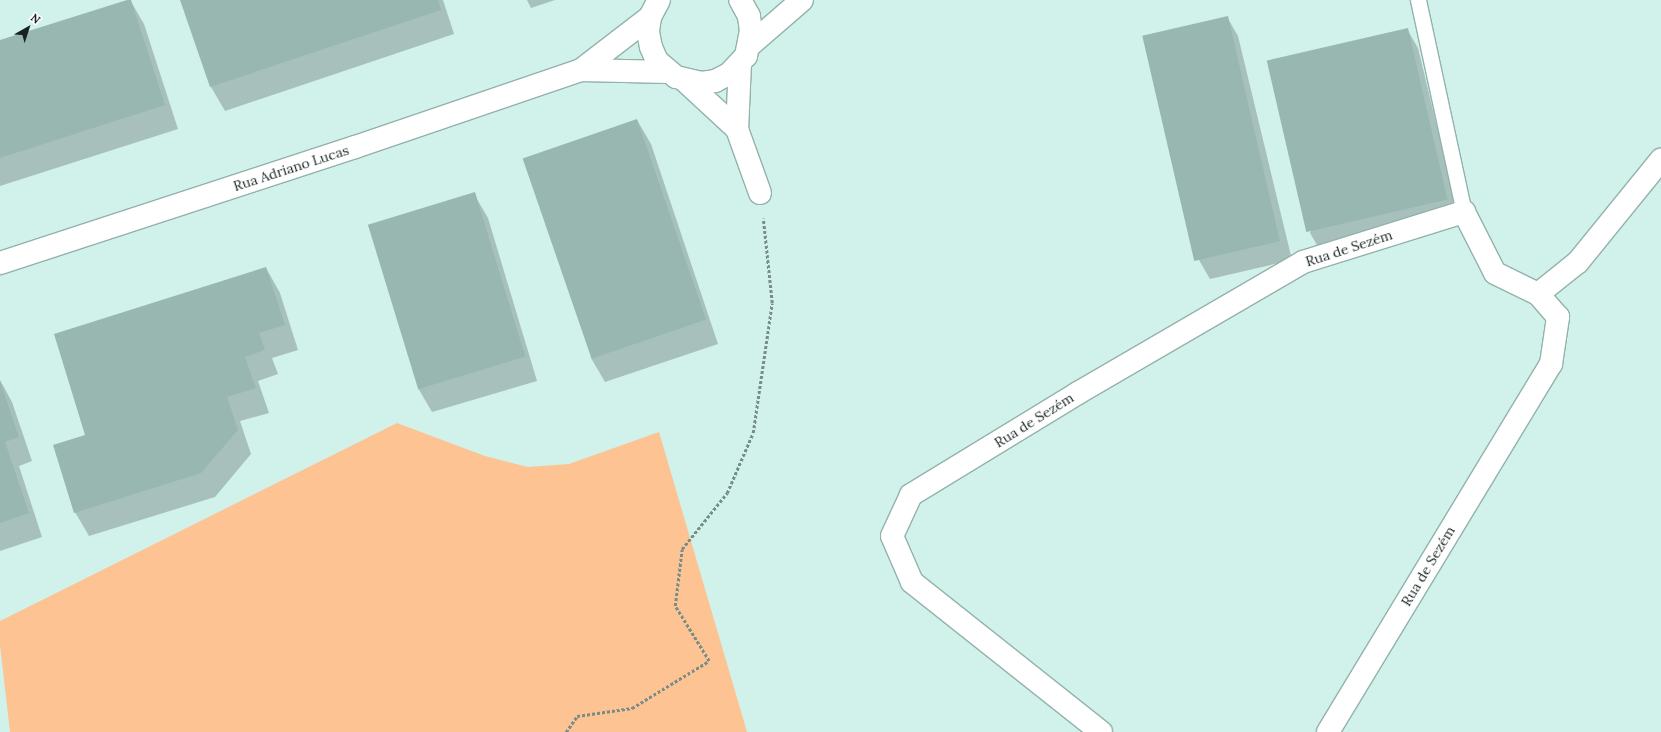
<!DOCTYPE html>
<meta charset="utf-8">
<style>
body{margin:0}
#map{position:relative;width:1661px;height:732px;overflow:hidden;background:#d1f1eb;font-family:Lora,serif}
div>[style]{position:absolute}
.green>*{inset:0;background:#fdc392}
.shadow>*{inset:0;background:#0003}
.building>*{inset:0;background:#98b7b1;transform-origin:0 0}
.path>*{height:2.5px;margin-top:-1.25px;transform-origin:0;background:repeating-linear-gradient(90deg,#778d89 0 3px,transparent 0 5px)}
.roads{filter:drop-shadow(1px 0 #93b2ac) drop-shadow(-1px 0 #93b2ac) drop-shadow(0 1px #93b2ac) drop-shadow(0 -1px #93b2ac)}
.lane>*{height:15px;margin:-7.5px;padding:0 7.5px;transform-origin:7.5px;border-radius:7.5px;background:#fff}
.street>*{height:22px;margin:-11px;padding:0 11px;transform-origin:11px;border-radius:11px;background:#fff}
.secondary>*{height:22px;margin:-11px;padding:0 11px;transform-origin:11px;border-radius:11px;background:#fff}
span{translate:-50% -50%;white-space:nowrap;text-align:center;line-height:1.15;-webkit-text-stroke:3.5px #fff;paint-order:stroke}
.street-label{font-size:14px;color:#172321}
.north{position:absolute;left:8px;top:8px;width:40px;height:40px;-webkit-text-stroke:3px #fff;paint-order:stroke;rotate:39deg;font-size:11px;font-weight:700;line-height:16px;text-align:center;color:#172321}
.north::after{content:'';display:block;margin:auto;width:14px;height:18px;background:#172321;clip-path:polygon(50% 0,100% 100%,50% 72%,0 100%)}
</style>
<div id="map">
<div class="green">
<i style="clip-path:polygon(397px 423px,485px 456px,528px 467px,569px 464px,659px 432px,747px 732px,10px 732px,0 645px,0 621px)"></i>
</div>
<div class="shadow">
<i style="clip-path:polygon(130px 0,144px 24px,178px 129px,0 186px,0 41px)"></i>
<i style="clip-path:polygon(181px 0,443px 0,454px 34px,225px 111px,211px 87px)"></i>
<i style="clip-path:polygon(527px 0,555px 0,531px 8px)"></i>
<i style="clip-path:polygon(1227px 17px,1238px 36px,1292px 260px,1210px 279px,1199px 260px)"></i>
<i style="clip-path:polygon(1407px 29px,1418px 48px,1459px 218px,1321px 252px,1310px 233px)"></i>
<i style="clip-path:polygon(637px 120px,651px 144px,718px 344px,605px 382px,591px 358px)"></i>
<i style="clip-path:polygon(474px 194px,488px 218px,537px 381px,432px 412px,418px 388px)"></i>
<i style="clip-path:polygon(266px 268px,280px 293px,298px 350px,272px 358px,278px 374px,258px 381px,269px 413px,240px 421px,251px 454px,215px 497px,89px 536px,75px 512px,87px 436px)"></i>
<i style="clip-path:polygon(0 380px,12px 402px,32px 461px,19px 466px,42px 537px,0 551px)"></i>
</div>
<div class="building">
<i style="clip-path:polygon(127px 0,131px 0,165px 105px,0 158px,0 40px)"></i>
<i style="clip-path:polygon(180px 0,438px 0,441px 10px,210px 87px)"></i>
<i style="left:1228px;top:16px;width:231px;height:88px;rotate:77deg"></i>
<i style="left:1408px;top:28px;width:176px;height:145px;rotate:77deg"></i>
<i style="left:637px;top:119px;width:212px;height:121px;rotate:71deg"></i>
<i style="left:475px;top:192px;width:172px;height:112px;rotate:73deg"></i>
<i style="clip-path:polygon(266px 267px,285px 325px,259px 333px,265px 350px,245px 357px,256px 388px,227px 397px,238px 430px,201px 473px,74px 513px,53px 445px,85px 435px,54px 334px)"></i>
<i style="clip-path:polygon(0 381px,19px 437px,5px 442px,29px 513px,0 523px)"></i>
</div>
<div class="path">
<i style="left:566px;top:732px;width:19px;rotate:-55deg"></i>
<i style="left:577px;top:716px;width:56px;rotate:-8.3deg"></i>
<i style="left:632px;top:708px;width:90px;rotate:-31.4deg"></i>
<i style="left:709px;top:661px;width:65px;rotate:-121.7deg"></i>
<i style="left:675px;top:606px;width:57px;rotate:-83deg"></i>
<i style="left:682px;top:549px;width:72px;rotate:-51.2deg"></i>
<i style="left:727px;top:493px;width:65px;rotate:-66.6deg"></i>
<i style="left:753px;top:433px;width:131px;rotate:-81.7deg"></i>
<i style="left:772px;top:303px;width:85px;rotate:-96deg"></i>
</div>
<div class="roads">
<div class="lane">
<i style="left:1418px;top:0;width:217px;rotate:77.8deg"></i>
</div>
<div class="street">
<i style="left:740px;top:64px;width:65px;rotate:92.6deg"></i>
<i style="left:737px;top:129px;width:68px;rotate:70.2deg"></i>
<i style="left:685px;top:81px;width:71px;rotate:42.7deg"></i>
<i style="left:1101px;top:732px;width:241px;rotate:-141.6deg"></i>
<i style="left:912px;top:582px;width:50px;rotate:-113.5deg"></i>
<i style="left:892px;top:536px;width:45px;rotate:-65.1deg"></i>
<i style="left:911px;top:495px;width:196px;rotate:-31.4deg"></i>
<i style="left:1078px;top:393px;width:260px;rotate:-30.2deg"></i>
<i style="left:1303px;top:262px;width:169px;rotate:-17.3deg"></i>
<i style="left:1464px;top:212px;width:68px;rotate:63.1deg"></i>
<i style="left:1495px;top:273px;width:48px;rotate:26deg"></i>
<i style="left:1538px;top:294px;width:51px;rotate:-38.7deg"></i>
<i style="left:1578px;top:262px;width:132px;rotate:-50.9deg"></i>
<i style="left:1328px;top:732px;width:430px;rotate:-58.8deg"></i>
<i style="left:1551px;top:364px;width:48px;rotate:-81.5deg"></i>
<i style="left:1558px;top:317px;width:30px;rotate:-131deg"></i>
</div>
<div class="secondary">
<i style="left:659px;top:0;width:19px;rotate:118deg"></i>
<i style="left:650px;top:17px;width:15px;rotate:98deg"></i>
<i style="left:648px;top:32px;width:15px;rotate:79deg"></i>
<i style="left:651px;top:47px;width:15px;rotate:67deg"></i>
<i style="left:657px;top:61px;width:25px;rotate:40deg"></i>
<i style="left:676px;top:77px;width:26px;rotate:13deg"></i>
<i style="left:701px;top:83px;width:14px;rotate:-8deg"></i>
<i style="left:715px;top:81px;width:16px;rotate:-27deg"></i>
<i style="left:729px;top:74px;width:25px;rotate:-47deg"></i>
<i style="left:746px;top:56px;width:25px;rotate:-79deg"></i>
<i style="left:751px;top:31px;width:15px;rotate:-98deg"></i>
<i style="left:749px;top:16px;width:18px;rotate:-119deg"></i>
<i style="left:749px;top:46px;width:70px;rotate:-41deg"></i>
<i style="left:581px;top:70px;width:87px;rotate:1.3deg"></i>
<i style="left:0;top:263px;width:373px;rotate:-18.1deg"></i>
<i style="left:355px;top:147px;width:239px;rotate:-18.8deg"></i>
<i style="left:581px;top:70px;width:87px;rotate:-37.5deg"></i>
</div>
</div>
<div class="street-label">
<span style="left:291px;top:168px;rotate:-18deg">Rua Adriano Lucas</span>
<span style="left:1349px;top:248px;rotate:-18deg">Rua de Sezém</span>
<span style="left:1034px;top:420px;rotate:-32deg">Rua de Sezém</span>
<span style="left:1428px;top:566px;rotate:-59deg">Rua de Sezém</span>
</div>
<div class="north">N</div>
</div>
